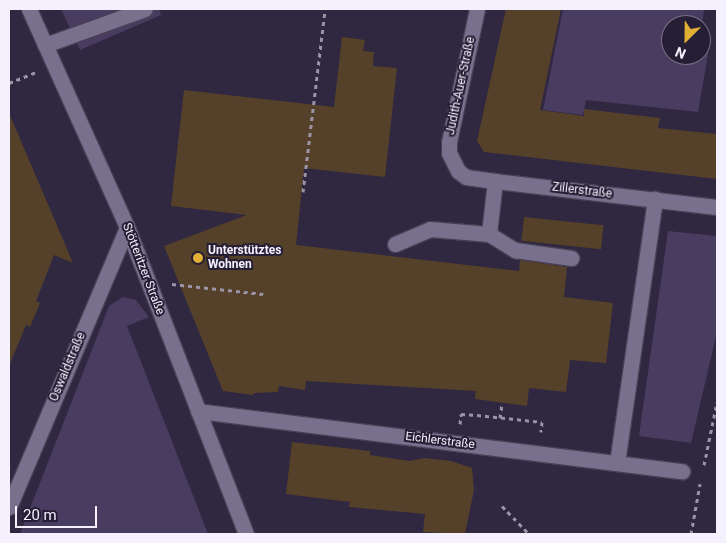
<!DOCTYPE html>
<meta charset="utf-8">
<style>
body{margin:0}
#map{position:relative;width:726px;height:543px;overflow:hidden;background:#302740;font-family:Roboto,sans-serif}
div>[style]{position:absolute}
.green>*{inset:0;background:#493c61}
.building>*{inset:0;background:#55412a;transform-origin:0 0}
.path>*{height:3px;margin-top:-1.5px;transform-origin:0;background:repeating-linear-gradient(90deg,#9b94a7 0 4px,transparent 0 8px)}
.roads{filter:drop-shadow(1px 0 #484155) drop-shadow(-1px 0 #484155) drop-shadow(0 1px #484155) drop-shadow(0 -1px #484155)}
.service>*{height:15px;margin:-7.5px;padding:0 7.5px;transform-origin:7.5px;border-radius:7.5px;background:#79708d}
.minor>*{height:15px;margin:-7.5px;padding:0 7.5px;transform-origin:7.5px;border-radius:7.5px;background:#79708d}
.dots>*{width:14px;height:14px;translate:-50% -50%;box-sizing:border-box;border:2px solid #261e35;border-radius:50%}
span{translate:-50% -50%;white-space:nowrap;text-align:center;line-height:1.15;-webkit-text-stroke:4px #261e35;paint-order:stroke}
.street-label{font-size:12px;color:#f4f0fd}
.poi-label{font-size:12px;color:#f4f0fd;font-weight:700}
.left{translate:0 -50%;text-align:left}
.frame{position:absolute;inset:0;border:10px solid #f4f0fd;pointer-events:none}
.north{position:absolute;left:661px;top:15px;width:50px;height:50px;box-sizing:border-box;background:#261e35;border:1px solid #787285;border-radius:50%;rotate:203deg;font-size:14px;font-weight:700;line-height:20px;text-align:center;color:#f4f0fd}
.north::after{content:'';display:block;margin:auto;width:18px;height:22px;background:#e0af34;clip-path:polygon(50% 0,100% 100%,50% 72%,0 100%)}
.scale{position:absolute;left:15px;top:506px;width:82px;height:22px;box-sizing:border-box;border:2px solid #f4f0fd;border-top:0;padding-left:6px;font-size:15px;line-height:18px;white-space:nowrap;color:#f4f0fd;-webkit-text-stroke:4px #261e35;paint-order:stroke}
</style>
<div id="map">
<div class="green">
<i style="clip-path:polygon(61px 9px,159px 9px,161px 15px,80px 50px)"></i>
<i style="clip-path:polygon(563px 9px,704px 9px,701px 34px,701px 25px,671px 25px,671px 55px,701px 55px,701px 42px,710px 43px,698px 112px,586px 100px,583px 115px,543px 110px)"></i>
<i style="clip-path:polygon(668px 231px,717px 236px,717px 332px,691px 443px,639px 436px)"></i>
<i style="clip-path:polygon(123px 297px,136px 300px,149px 317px,127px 326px,208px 534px,20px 534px,109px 306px)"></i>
</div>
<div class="building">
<i style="clip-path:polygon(506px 9px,561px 9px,540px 110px,584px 116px,584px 109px,660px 118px,658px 128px,717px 134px,717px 179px,484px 152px,477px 141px)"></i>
<i style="clip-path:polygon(342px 37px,365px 40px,363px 51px,374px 52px,373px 66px,397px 68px,385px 177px,304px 168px,296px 245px,519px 271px,520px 260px,567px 267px,564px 297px,613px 303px,606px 363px,570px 360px,566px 392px,529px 388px,527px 406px,475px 399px,476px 391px,306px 381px,305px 390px,279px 386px,278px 392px,254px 393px,253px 395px,223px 391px,164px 246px,247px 215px,171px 206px,184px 90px,334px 107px)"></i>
<i style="clip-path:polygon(9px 113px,73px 263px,54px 255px,36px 301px,40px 303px,30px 327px,26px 325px,9px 366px)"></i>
<i style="left:524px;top:217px;width:80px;height:24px;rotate:6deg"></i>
<i style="clip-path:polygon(292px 442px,370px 451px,370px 455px,409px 461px,425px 458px,451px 461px,472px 468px,474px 490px,465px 534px,423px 532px,425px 514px,349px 507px,350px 502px,286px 494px)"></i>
</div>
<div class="path">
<i style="left:9px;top:83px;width:29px;rotate:-22deg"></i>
<i style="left:303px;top:192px;width:184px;rotate:-83.1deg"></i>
<i style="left:172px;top:284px;width:92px;rotate:6.3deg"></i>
<i style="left:500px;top:418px;width:15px;rotate:-82deg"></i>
<i style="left:460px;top:424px;width:10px;rotate:-84deg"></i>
<i style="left:461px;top:414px;width:16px;rotate:4deg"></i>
<i style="left:477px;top:415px;width:65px;rotate:6.1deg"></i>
<i style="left:542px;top:422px;width:10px;rotate:96deg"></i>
<i style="left:704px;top:465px;width:64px;rotate:-78.3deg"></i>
<i style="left:502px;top:506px;width:39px;rotate:46deg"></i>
<i style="left:691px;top:534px;width:51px;rotate:-79.8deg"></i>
</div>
<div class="roads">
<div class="service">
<i style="left:45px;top:45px;width:106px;rotate:-19.8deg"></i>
<i style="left:495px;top:181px;width:53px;rotate:96.5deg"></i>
<i style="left:489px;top:234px;width:31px;rotate:32deg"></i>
<i style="left:515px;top:250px;width:57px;rotate:8.1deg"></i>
<i style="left:395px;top:244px;width:38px;rotate:-23deg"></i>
<i style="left:430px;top:229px;width:59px;rotate:4.8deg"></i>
<i style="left:617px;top:463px;width:267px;rotate:-81.8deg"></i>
</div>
<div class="minor">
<i style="left:29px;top:9px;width:239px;rotate:65.8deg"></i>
<i style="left:127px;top:227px;width:329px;rotate:68.8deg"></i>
<i style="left:477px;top:9px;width:136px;rotate:101.9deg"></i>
<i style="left:449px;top:142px;width:11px;rotate:90deg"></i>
<i style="left:449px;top:153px;width:20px;rotate:63deg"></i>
<i style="left:458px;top:171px;width:10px;rotate:37deg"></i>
<i style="left:466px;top:177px;width:29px;rotate:8deg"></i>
<i style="left:495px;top:181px;width:224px;rotate:6.7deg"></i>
<i style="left:198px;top:411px;width:488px;rotate:7.1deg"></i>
<i style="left:9px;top:507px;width:304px;rotate:-67.1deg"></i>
</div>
</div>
<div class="dots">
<i style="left:198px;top:258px;background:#e0af34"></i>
</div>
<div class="street-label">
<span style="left:461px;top:86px;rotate:-78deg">Judith-Auer-Straße</span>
<span style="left:582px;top:191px;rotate:7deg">Zillerstraße</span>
<span style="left:143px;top:269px;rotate:69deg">Stötteritzer Straße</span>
<span style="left:68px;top:367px;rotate:-67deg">Oswaldstraße</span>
<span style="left:440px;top:441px;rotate:7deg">Eichlerstraße</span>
</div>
<div class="poi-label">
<span class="left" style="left:208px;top:258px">Unterstütztes<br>Wohnen</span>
</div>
<div class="frame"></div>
<div class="north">N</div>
<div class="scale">20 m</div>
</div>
